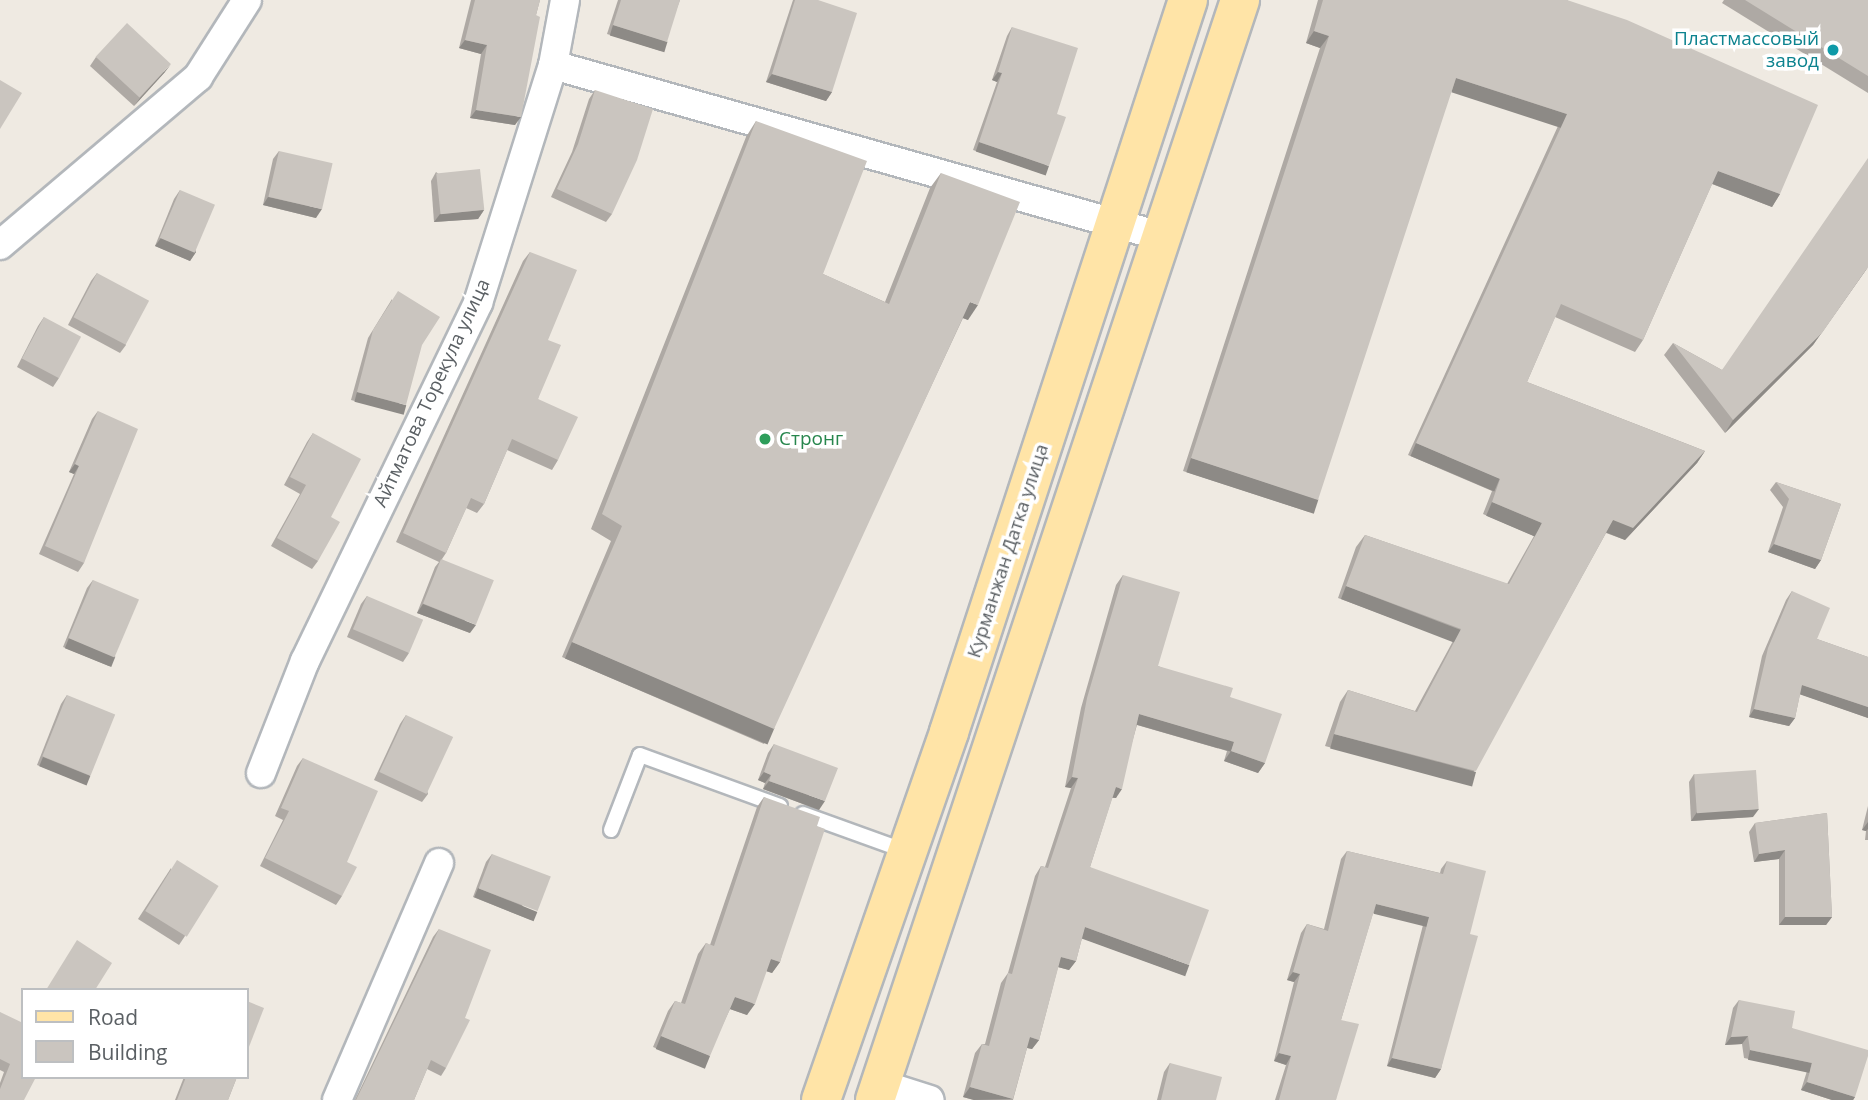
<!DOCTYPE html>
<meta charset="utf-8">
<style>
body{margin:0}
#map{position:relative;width:1868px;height:1100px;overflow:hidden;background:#efeae2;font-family:"Open Sans",sans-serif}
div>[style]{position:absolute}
.roads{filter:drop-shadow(2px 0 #b3b7bb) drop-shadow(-2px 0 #b3b7bb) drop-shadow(0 2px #b3b7bb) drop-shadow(0 -2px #b3b7bb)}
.service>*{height:14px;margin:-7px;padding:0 7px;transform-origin:7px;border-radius:7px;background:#fff}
.minor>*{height:28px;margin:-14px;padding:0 14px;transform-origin:14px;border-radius:14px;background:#fff}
.primary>*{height:38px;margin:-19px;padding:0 19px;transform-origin:19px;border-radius:19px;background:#ffe4a7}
.wall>*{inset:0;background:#aea9a4}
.shaded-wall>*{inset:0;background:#8d8a86;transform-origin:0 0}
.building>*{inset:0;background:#cac5bf;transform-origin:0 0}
.dots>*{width:19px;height:19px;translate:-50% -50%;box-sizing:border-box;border:4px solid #fff;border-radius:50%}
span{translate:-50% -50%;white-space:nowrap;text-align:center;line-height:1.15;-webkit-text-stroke:7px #fff;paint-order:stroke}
.culture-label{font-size:19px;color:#0d838f}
.right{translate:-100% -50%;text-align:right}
.street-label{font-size:19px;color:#5b6064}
.leisure-label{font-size:19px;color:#27864d}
.left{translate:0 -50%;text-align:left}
.legend{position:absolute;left:21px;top:988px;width:228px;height:91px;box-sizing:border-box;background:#fff;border:2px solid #bdbfc1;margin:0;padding:9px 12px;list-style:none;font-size:21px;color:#5b6064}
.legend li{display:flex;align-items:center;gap:14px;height:35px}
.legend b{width:35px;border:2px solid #bdbfc1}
</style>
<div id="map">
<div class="roads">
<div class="service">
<i style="left:803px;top:814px;width:109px;rotate:19.8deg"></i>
<i style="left:611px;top:830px;width:80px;rotate:-68.9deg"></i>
<i style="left:640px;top:755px;width:149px;rotate:20deg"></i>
</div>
<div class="minor">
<i style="left:553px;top:65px;width:631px;rotate:15.73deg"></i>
<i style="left:0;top:245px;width:260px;rotate:-40.3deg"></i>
<i style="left:198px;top:77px;width:91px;rotate:-57.5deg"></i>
<i style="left:261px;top:773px;width:120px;rotate:-68.6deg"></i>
<i style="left:305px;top:661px;width:398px;rotate:-64.2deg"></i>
<i style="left:478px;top:303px;width:250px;rotate:-72.5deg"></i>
<i style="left:553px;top:65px;width:66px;rotate:-79.5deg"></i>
<i style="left:880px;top:1084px;width:52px;rotate:17.7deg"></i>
<i style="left:337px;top:1100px;width:258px;rotate:-66.7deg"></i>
</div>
<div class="primary">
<i style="left:821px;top:1100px;width:390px;rotate:-70.8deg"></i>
<i style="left:949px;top:732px;width:770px;rotate:-71.92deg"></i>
<i style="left:875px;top:1100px;width:1159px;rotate:-71.64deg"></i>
</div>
</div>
<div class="wall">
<i style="clip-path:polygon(471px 0,540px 0,536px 15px,515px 125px,470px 118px,481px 54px,459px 48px)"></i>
<i style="clip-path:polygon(618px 0,680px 0,661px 51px,607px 34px)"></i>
<i style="clip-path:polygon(793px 0,818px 0,832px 92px,826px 101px,766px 82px)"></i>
<i style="clip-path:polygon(1318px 0,1567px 0,1780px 194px,1772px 207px,1712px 184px,1643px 340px,1635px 352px,1555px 317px,1527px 382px,1705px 451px,1697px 463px,1625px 540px,1606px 533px,1467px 784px,1325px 746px,1340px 702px,1348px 690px,1415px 711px,1453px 641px,1338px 598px,1356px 547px,1365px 535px,1507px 584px,1534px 536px,1483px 514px,1492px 491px,1408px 455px,1558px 126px,1451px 91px,1309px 512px,1183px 471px,1320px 48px,1306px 43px)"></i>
<i style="clip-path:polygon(1724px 0,1868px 0,1868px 93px,1722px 3px)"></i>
<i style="clip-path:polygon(1012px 27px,1057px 114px,1043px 174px,973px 150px,997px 82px,992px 80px,1007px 36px)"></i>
<i style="clip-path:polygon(96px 57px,165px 72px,134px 106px,90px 66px)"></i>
<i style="clip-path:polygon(595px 90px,612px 214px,606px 222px,551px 197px,572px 152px,589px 99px)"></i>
<i style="clip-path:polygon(756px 121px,823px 274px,885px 302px,930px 188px,941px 173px,968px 320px,963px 318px,764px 744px,562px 657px,611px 541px,591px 529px,746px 137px)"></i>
<i style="clip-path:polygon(279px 151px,316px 218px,263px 205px,273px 159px)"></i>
<i style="clip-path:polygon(436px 172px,484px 210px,478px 219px,434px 222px,431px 181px)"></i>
<i style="clip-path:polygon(180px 190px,196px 252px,190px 261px,155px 246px,174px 199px)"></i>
<i style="clip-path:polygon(530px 252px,548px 340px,538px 399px,558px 460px,552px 470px,507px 450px,484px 504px,477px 513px,466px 508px,446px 553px,442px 559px,470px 633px,417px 613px,435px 567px,439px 562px,396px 542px,523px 261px)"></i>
<i style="clip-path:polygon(1868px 267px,1813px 345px,1725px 433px,1664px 355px,1673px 343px,1722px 370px)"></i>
<i style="clip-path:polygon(97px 273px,126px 345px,120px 353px,68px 325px,91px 281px)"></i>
<i style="clip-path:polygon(392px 299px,400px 413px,351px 400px,368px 338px)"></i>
<i style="clip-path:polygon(44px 317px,59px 378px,53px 387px,17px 367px,38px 326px)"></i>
<i style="clip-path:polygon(98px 411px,84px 563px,78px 572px,39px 554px,74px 474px,69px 472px,92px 419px)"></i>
<i style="clip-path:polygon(313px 433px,318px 561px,312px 569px,271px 546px,300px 494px,284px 485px,307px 442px)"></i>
<i style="clip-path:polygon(1776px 482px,1841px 504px,1821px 560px,1815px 569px,1768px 552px,1783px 507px,1770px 490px)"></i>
<i style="clip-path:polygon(1123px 575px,1158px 666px,1230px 697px,1265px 763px,1258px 773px,1224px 761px,1227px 751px,1137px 725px,1116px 798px,1112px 798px,1090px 867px,1183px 975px,1082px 938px,1076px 961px,1069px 970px,1058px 967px,1039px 1040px,1032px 1049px,1027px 1048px,1013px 1100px,974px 1100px,963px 1097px,975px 1053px,982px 1044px,985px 1044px,1001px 983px,1008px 973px,1035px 876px,1041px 866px,1045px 867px,1071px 788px,1065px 787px,1081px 708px,1116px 585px)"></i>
<i style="clip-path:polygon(93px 580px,115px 657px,109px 666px,63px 647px,87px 588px)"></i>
<i style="clip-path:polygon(1792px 591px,1817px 639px,1868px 657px,1868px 718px,1800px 694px,1795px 718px,1789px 726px,1749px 717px,1762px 656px,1786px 600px)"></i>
<i style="clip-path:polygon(367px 596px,409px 653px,403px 662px,347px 637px,361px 604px)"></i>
<i style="clip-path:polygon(67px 695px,90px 776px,85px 784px,37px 765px,61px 704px)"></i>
<i style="clip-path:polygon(406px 715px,428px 794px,422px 802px,374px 780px,400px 724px)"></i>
<i style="clip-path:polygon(774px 744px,819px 810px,763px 789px,765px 783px,758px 780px,768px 753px)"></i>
<i style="clip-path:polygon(303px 758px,342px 896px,336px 905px,260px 866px,283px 820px,275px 816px,297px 766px)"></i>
<i style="clip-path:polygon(1694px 774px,1753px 817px,1691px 821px,1689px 782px)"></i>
<i style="clip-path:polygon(764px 797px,817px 826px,780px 962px,772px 973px,766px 971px,747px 1015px,730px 1009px,703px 1067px,653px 1047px,668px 1011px,675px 1001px,681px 1003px,698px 954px,706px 943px,710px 945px,757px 807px)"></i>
<i style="clip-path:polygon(1868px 806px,1868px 840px,1865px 840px,1866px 831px,1862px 830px)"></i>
<i style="clip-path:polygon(1827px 813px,1832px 917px,1826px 925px,1779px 925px,1779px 859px,1754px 862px,1749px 832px,1755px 823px)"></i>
<i style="clip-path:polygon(1347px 851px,1440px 873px,1441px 869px,1447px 861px,1470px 934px,1441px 1069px,1435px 1078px,1387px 1066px,1423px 925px,1373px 913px,1341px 1020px,1336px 1100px,1275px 1100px,1286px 1065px,1274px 1061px,1294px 982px,1287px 980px,1301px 933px,1307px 924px,1324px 929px,1341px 859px)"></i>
<i style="clip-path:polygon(492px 854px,531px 920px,473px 897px,486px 862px)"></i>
<i style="clip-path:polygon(171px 868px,185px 936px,179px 945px,138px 919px)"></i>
<i style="clip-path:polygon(439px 929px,446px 1068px,441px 1076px,427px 1069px,414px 1100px,355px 1100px,433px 937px)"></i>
<i style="clip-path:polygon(1739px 1000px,1792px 1028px,1855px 1097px,1853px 1100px,1832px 1100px,1801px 1090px,1807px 1071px,1744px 1058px,1742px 1044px,1725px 1045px,1733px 1008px)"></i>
<i style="clip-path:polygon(0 1012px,24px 1100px,0 1100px,0 1083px,4px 1072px,0 1070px)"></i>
<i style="clip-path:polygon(1170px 1063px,1216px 1100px,1157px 1100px,1164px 1072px)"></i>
<i style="clip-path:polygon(184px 1077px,237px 1077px,228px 1100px,175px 1100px)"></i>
</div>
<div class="shaded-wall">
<i style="left:613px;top:25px;width:57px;height:11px;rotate:17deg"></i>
<i style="clip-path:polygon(1314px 31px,1329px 36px,1320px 48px,1306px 43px)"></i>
<i style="clip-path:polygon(465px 40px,487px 45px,481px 54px,459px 48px)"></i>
<i style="clip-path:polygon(171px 64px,165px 72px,134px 106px,140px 98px)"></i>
<i style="clip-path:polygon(998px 72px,1002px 73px,997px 82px,992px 80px)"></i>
<i style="clip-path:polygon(772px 74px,832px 92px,826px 101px,766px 82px)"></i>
<i style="left:1456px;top:78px;width:117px;height:15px;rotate:18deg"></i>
<i style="clip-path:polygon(476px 110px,521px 117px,515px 125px,470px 118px)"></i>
<i style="left:979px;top:142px;width:74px;height:10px;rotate:19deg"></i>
<i style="clip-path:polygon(1718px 171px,1780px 194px,1772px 207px,1710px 183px)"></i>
<i style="clip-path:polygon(268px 197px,322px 209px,316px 218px,263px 205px)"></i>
<i style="clip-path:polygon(484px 210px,478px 219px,434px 222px,440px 214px)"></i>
<i style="clip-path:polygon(161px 238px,196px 252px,190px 261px,155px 246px)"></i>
<i style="clip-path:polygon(1868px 267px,1813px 345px,1725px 433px,1733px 420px)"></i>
<i style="clip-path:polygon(970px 302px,978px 305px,968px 320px,960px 317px)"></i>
<i style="left:357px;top:392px;width:51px;height:10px;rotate:15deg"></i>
<i style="left:1416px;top:443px;width:91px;height:14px;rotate:23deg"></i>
<i style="clip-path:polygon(1705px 451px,1697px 463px,1625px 540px,1605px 532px,1613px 520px)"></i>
<i style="left:1191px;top:458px;width:134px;height:15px;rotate:18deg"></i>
<i style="clip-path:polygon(75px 464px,79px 466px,74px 474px,69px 472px)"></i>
<i style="left:1492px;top:502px;width:54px;height:15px;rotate:23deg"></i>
<i style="clip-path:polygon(1774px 544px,1821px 560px,1815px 569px,1768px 552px)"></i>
<i style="left:1346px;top:586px;width:123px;height:14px;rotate:21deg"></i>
<i style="clip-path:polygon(423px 604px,476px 625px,470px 633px,417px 613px)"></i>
<i style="left:69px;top:638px;width:50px;height:11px;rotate:22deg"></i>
<i style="left:572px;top:642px;width:220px;height:18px;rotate:23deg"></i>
<i style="clip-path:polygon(1802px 685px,1868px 707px,1868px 718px,1796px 693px)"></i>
<i style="clip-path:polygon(1754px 709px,1795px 718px,1789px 726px,1749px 717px)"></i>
<i style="left:1139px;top:714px;width:99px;height:11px;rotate:16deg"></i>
<i style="left:1334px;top:734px;width:147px;height:15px;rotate:15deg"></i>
<i style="clip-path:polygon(1231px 751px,1265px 763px,1258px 773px,1224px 761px)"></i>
<i style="left:43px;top:757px;width:51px;height:10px;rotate:22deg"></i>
<i style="clip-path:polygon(764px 772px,771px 775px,765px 783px,758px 780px)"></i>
<i style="clip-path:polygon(1072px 777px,1078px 778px,1071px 788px,1065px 787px)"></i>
<i style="clip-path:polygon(769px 781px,825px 801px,819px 810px,763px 789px)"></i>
<i style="clip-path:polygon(1116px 787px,1122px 789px,1116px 798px,1109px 797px)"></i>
<i style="clip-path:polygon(1759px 809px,1753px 817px,1691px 821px,1697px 812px)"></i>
<i style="clip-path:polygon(1868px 822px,1868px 829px,1866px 831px,1862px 830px)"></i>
<i style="clip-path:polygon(1785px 850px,1779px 859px,1754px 862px,1759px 854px)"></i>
<i style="left:478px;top:888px;width:64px;height:10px;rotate:22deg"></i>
<i style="left:1376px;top:904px;width:55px;height:10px;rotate:14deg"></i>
<i style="clip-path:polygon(1785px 917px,1832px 917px,1826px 925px,1779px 925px)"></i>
<i style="left:1085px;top:927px;width:111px;height:12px;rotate:20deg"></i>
<i style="clip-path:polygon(1061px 957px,1076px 961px,1069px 970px,1054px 966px)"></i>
<i style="clip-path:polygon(771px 959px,780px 962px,772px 973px,763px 970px)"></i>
<i style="clip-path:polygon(1293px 972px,1300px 974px,1294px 982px,1287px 980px)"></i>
<i style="clip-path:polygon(735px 997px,755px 1004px,747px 1015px,727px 1008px)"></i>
<i style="left:661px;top:1036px;width:53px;height:14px;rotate:22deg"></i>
<i style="clip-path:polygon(1748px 1036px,1742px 1044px,1725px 1045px,1731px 1037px)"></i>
<i style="clip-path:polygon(1030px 1037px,1039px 1040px,1032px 1049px,1023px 1047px)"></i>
<i style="left:1750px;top:1050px;width:63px;height:10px;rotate:12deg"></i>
<i style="clip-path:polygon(1279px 1053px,1291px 1056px,1286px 1065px,1274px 1061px)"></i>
<i style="clip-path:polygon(1392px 1058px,1441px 1069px,1435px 1078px,1387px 1066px)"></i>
<i style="clip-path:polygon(1807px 1082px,1855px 1097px,1853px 1100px,1832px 1100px,1801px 1090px)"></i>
<i style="clip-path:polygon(970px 1087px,1013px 1099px,974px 1100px,963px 1097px)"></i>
</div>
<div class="building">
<i style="clip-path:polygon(475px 0,540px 0,536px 15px,540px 17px,521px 117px,476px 110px,487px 45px,465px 40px)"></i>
<i style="clip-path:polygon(621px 0,680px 0,667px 42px,613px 25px)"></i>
<i style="clip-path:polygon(795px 0,818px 0,857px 13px,832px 92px,772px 74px)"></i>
<i style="clip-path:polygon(1323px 0,1567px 0,1627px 20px,1818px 105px,1780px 194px,1718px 171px,1643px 340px,1561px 304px,1527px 382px,1705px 451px,1633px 528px,1613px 520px,1476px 771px,1334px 734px,1348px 690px,1417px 712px,1461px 629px,1346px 586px,1365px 535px,1509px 584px,1542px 523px,1492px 502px,1500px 479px,1416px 443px,1567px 114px,1456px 78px,1318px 500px,1191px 458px,1329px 36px,1314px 31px)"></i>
<i style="clip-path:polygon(1745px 0,1868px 0,1868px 76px)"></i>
<i style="left:127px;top:23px;width:60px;height:46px;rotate:43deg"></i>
<i style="clip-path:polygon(1012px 27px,1078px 48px,1057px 114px,1066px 117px,1049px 166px,979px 142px,1002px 73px,998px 72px)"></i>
<i style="clip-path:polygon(0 80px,22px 93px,0 129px)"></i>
<i style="clip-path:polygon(595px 90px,653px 109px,637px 160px,612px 214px,557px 189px,578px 144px)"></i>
<i style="clip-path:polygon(756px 121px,867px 161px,823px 274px,889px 304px,941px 173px,1020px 202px,978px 305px,970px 302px,774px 729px,572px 642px,622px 526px,602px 514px)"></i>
<i style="left:279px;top:151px;width:55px;height:47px;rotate:13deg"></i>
<i style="clip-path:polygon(1868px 158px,1868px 267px,1822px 333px,1733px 420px,1673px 343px,1722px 370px)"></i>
<i style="left:480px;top:169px;width:41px;height:44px;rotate:84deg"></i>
<i style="left:180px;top:190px;width:38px;height:52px;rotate:23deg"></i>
<i style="clip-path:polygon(530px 252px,577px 270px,548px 340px,561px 345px,538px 399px,578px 417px,558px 460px,512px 439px,484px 504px,471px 498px,446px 553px,403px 533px)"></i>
<i style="left:97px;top:273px;width:59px;height:50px;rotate:28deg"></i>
<i style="clip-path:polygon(398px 291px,440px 317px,422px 345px,406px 405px,357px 392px,373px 330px)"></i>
<i style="left:44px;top:317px;width:42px;height:47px;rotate:28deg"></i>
<i style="clip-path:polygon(98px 411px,138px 429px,84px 563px,45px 546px,79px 466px,75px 464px)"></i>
<i style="clip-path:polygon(313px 433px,361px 459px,331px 517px,340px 522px,318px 561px,277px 538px,306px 485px,290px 477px)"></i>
<i style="clip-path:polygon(1776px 482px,1841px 504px,1821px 560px,1774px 544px,1789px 499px)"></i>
<i style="left:441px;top:559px;width:57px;height:48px;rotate:22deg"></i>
<i style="clip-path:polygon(1123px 575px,1180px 592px,1158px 666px,1233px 688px,1230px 697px,1282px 714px,1265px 763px,1231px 751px,1234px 742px,1139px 714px,1122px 789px,1116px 787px,1090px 867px,1209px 910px,1189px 965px,1085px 927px,1076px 961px,1061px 957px,1039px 1040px,1030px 1037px,1013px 1099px,970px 1087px,982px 1044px,989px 1046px,1008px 973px,1012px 974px,1041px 866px,1048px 868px,1078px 778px,1072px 777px,1087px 698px)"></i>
<i style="left:93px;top:580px;width:50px;height:63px;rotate:23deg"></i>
<i style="clip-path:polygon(1792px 591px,1830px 608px,1817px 639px,1868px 657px,1868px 707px,1802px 685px,1795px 718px,1754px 709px,1768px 648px)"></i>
<i style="left:367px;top:596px;width:61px;height:36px;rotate:23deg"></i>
<i style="left:67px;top:695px;width:52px;height:66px;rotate:22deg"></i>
<i style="left:406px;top:715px;width:52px;height:63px;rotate:25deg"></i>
<i style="clip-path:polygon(774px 744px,838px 768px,825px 801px,769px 781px,771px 775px,764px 772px)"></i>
<i style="clip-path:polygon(303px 758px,378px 791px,347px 862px,357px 867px,342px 896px,265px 858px,289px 811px,281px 808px)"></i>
<i style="left:1756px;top:770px;width:39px;height:62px;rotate:86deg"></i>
<i style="clip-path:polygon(764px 797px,820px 817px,817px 826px,825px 829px,780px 962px,771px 959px,755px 1004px,735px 997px,710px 1056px,661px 1036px,675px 1001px,685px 1004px,706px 943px,714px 946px)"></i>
<i style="clip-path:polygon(1827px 813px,1832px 917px,1785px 917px,1785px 850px,1759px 854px,1755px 823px)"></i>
<i style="clip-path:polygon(1347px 851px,1443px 874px,1447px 861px,1486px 871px,1470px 934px,1478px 936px,1441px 1069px,1392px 1058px,1429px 917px,1376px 904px,1341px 1020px,1359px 1024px,1336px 1100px,1279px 1100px,1291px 1056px,1279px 1053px,1300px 974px,1293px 972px,1307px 924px,1328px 931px)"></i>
<i style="left:492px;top:854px;width:63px;height:37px;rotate:21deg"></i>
<i style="left:177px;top:860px;width:49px;height:60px;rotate:32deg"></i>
<i style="clip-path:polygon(439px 929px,491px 950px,465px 1018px,470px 1020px,446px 1068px,431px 1060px,414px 1100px,356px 1100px)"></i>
<i style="clip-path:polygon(77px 940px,112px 963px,95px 990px,46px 990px)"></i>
<i style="clip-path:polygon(1739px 1000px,1795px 1011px,1792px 1028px,1868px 1050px,1868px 1056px,1855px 1097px,1807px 1082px,1812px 1063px,1750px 1050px,1748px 1036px,1731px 1037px)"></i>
<i style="clip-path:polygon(247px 1001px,264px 1008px,247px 1052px)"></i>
<i style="clip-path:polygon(0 1012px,23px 1023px,23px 1077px,36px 1077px,24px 1100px,0 1100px,0 1089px,10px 1064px,0 1059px)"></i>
<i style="clip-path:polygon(1170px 1063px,1222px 1077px,1216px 1100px,1161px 1100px)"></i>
<i style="clip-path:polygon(186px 1077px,237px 1077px,228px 1100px,177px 1100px)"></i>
</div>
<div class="dots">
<i style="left:1833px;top:50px;background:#0f9aa8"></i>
<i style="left:765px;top:439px;background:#2e9e5b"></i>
</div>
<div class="culture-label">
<span class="right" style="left:1819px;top:50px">Пластмассовый<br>завод</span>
</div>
<div class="street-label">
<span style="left:432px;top:393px;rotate:-65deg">Айтматова Торекула улица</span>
<span style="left:1008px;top:551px;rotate:-72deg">Курманжан Датка улица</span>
</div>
<div class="leisure-label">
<span class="left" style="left:779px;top:439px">Стронг</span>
</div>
<ul class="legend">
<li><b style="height:9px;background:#ffe4a7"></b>Road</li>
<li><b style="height:19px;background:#cac5bf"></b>Building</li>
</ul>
</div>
